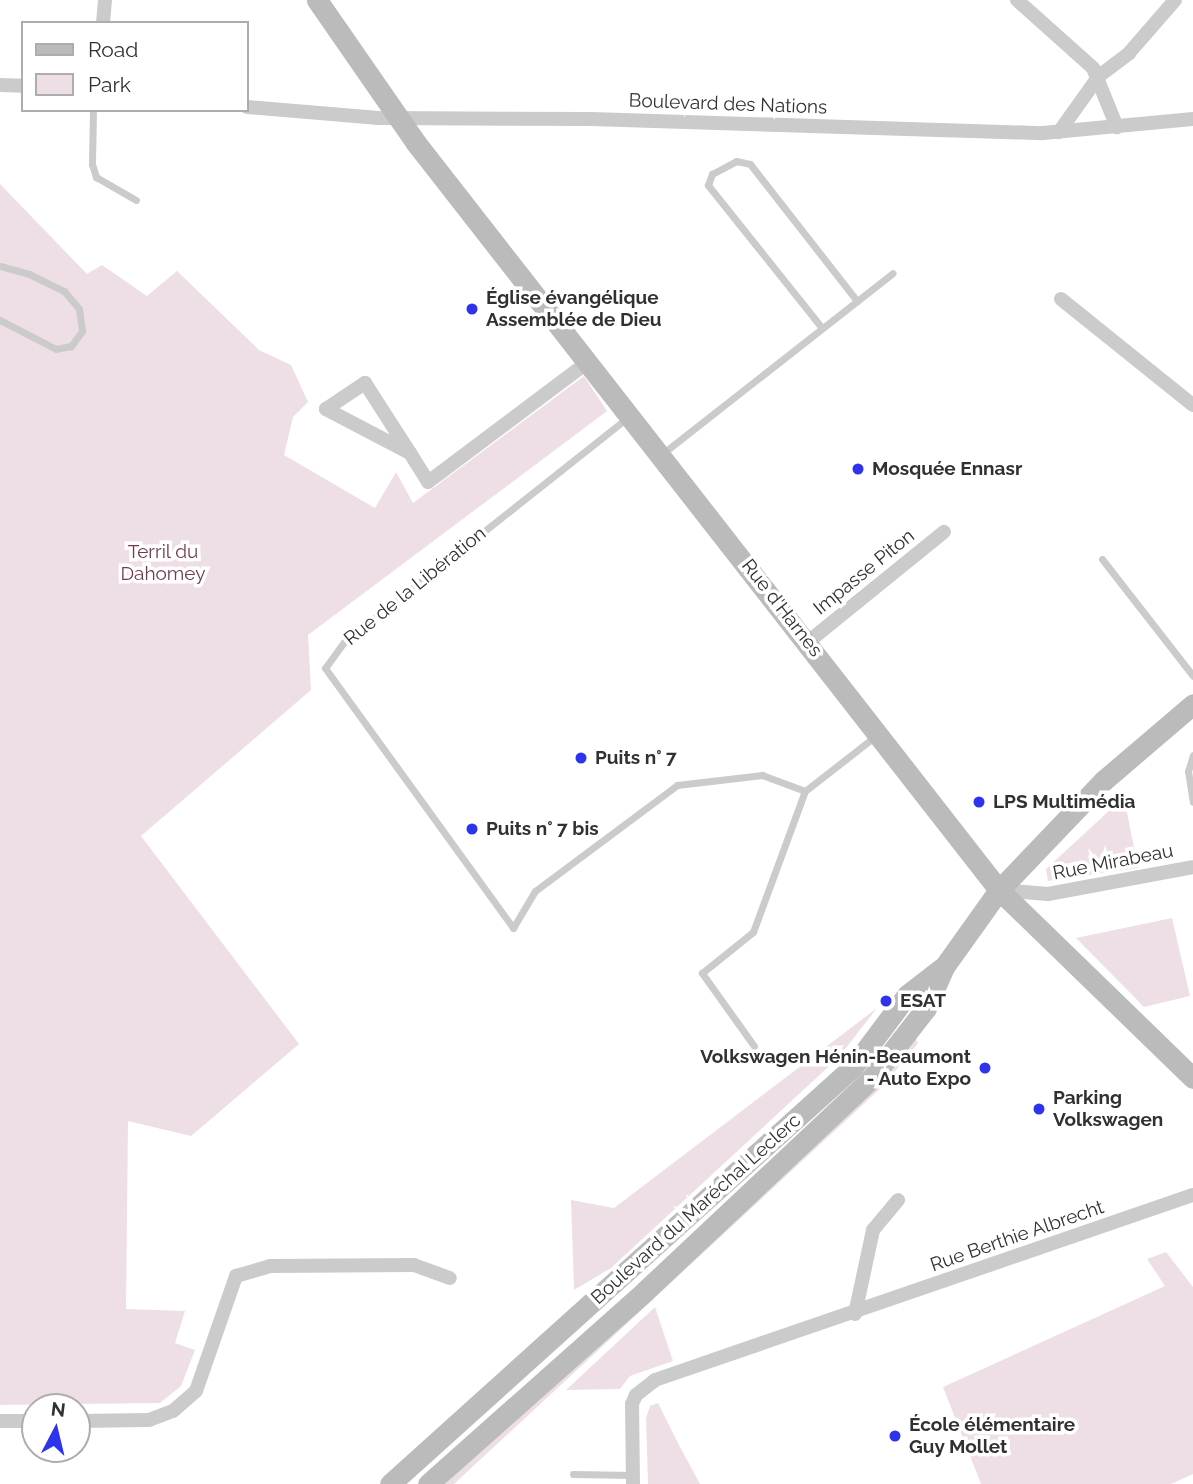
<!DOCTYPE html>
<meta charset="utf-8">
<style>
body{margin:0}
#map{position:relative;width:1193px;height:1484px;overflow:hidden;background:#fff;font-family:Raleway,sans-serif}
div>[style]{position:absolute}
.green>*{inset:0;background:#eedfe6}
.lane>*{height:7px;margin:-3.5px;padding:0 3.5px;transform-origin:3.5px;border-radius:3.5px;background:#cbcbcb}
.street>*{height:14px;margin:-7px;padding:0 7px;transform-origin:7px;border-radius:7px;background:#cbcbcb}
.secondary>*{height:21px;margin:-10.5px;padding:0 10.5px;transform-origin:10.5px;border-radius:10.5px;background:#bbb}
.dots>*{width:19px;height:19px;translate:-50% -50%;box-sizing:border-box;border:4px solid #fff;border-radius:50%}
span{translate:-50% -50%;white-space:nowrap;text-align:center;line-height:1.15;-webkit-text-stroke:7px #fff;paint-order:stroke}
.street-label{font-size:19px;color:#313131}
.poi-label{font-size:19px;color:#313131;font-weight:700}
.left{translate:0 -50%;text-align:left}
.right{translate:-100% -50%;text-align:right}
.park-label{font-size:19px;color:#6f3c51}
.legend{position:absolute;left:21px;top:21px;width:228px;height:91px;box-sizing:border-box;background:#fff;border:2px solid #adadad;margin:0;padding:9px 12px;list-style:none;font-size:21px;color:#313131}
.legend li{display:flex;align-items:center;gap:14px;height:35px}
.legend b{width:35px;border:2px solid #adadad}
.north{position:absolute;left:21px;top:1393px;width:70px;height:70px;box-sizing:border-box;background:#fff;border:2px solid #adadad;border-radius:50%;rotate:7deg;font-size:19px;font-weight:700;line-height:28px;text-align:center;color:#313131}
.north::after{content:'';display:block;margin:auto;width:24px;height:32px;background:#2e33ed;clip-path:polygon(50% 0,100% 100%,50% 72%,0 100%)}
</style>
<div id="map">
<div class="green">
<i style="clip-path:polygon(0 184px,87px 274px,102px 265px,147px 296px,177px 271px,259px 350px,291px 365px,308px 402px,293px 417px,284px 455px,375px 508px,396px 472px,413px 503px,584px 376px,607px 411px,308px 635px,311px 690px,141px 836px,299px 1044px,191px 1136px,128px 1121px,126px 1309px,185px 1311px,175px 1343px,195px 1350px,181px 1386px,160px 1403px,0 1405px)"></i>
<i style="clip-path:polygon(1124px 797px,1138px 868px,1048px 881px,1046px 869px)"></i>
<i style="clip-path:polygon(1172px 918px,1190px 996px,1144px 1007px,1076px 938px)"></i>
<i style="clip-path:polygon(877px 1008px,839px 1057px,611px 1268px,574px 1290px,571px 1200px,614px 1208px)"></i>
<i style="clip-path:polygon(915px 1037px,918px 1043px,883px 1086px,454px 1484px,445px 1484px)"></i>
<i style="clip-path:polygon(1166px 1252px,1193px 1287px,1193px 1474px,1171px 1484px,981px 1484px,943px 1387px,1165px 1286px,1147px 1259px)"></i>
<i style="clip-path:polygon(655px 1307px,673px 1361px,630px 1376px,620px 1389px,566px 1390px)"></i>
<i style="clip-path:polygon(658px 1403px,680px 1447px,700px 1484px,648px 1484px,646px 1418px,650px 1406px)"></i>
</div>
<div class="lane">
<i style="left:93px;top:110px;width:54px;rotate:91.1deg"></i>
<i style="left:92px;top:164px;width:14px;rotate:73deg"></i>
<i style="left:96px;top:177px;width:46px;rotate:29.9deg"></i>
<i style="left:0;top:266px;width:30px;rotate:15deg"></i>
<i style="left:29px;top:274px;width:39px;rotate:26deg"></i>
<i style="left:64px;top:291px;width:23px;rotate:50deg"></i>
<i style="left:79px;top:309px;width:22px;rotate:82deg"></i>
<i style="left:82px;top:331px;width:19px;rotate:126deg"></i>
<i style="left:71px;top:346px;width:15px;rotate:169deg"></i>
<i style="left:56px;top:349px;width:63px;rotate:-152.6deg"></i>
<i style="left:822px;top:328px;width:183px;rotate:-128.6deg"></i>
<i style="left:708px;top:185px;width:12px;rotate:-70deg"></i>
<i style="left:712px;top:174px;width:27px;rotate:-28deg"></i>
<i style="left:736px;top:161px;width:14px;rotate:12deg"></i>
<i style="left:750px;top:164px;width:174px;rotate:52deg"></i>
<i style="left:627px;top:418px;width:361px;rotate:141.6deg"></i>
<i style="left:344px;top:642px;width:32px;rotate:126deg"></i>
<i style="left:325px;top:668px;width:321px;rotate:54.1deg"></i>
<i style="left:513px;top:928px;width:43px;rotate:-59.3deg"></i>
<i style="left:535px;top:891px;width:177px;rotate:-36.7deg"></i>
<i style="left:677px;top:785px;width:86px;rotate:-6.7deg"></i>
<i style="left:762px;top:775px;width:46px;rotate:20.4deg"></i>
<i style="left:805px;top:791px;width:91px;rotate:-37.9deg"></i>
<i style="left:662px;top:454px;width:293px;rotate:-38.1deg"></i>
<i style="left:1102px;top:559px;width:148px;rotate:52.1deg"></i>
<i style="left:1193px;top:755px;width:17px;rotate:107deg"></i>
<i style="left:1188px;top:771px;width:31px;rotate:81deg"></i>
<i style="left:754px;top:1046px;width:90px;rotate:-125.5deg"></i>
<i style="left:702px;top:973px;width:65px;rotate:-38.8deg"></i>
<i style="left:753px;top:932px;width:150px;rotate:-69.8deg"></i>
<i style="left:573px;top:1474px;width:60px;rotate:1deg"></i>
</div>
<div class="street">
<i style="left:1017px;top:0;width:102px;rotate:41.8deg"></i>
<i style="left:1093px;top:68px;width:64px;rotate:67.9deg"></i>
<i style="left:103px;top:23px;width:23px;rotate:-85deg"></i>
<i style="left:0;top:85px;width:23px;rotate:2deg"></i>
<i style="left:247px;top:107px;width:132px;rotate:4.8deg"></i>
<i style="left:379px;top:118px;width:212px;rotate:0.3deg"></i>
<i style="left:591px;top:119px;width:452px;rotate:1.8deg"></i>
<i style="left:1043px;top:133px;width:151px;rotate:-5.3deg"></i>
<i style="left:1059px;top:132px;width:69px;rotate:-54.5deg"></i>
<i style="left:1099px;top:76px;width:38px;rotate:-37deg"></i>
<i style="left:1129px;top:53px;width:70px;rotate:-49deg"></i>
<i style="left:1061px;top:299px;width:169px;rotate:38.8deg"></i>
<i style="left:410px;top:453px;width:95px;rotate:-152.4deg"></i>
<i style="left:326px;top:409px;width:47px;rotate:-33.7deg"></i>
<i style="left:365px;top:383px;width:83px;rotate:57.3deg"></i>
<i style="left:410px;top:453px;width:34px;rotate:58deg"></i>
<i style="left:428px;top:482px;width:201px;rotate:-36.9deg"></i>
<i style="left:808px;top:642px;width:175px;rotate:-39deg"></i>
<i style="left:999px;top:890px;width:49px;rotate:4.7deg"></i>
<i style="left:1048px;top:894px;width:147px;rotate:-10.5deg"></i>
<i style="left:855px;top:1314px;width:86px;rotate:-77.9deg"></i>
<i style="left:873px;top:1230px;width:39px;rotate:-50deg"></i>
<i style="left:0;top:1421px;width:35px"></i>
<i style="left:77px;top:1421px;width:72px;rotate:-0.8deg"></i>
<i style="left:149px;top:1420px;width:26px;rotate:-21deg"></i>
<i style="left:173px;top:1411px;width:30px;rotate:-41deg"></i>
<i style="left:196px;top:1391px;width:122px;rotate:-70.8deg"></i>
<i style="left:236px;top:1276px;width:35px;rotate:-16deg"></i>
<i style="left:270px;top:1266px;width:144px;rotate:-0.4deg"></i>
<i style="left:414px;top:1265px;width:38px;rotate:20deg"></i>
<i style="left:633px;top:1484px;width:80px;rotate:-90.7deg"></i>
<i style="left:632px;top:1404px;width:10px;rotate:-66deg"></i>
<i style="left:636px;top:1395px;width:24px;rotate:-38deg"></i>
<i style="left:655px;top:1380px;width:569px;rotate:-18.98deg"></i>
</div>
<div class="secondary">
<i style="left:317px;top:0;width:174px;rotate:55.3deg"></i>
<i style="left:416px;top:143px;width:948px;rotate:52.03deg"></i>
<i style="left:999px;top:890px;width:270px;rotate:44.1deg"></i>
<i style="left:390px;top:1484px;width:623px;rotate:-42.01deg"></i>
<i style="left:853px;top:1067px;width:90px;rotate:-53.1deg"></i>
<i style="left:907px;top:995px;width:44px;rotate:-37.6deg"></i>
<i style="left:428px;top:1484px;width:290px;rotate:-41.6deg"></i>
<i style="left:645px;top:1291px;width:308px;rotate:-43.2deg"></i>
<i style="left:870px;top:1080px;width:91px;rotate:-52.1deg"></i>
<i style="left:926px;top:1008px;width:45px;rotate:-66.3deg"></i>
<i style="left:944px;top:967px;width:95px;rotate:-54.5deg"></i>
<i style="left:999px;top:890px;width:151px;rotate:-46.3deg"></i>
<i style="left:1103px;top:781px;width:118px;rotate:-40.5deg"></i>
</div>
<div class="dots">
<i style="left:472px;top:309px;background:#2e33ed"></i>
<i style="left:858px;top:469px;background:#2e33ed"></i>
<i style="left:581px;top:758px;background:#2e33ed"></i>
<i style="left:979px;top:802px;background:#2e33ed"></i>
<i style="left:472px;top:829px;background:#2e33ed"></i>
<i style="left:886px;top:1001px;background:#2e33ed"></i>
<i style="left:985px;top:1068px;background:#2e33ed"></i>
<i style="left:1039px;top:1109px;background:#2e33ed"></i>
<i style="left:895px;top:1436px;background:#2e33ed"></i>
</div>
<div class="street-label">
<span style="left:728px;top:104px;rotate:2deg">Boulevard des Nations</span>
<span style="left:864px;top:572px;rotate:-39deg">Impasse Piton</span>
<span style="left:415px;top:586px;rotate:-39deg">Rue de la Libération</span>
<span style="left:782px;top:608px;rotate:52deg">Rue d'Harnes</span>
<span style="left:1113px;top:862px;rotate:-11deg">Rue Mirabeau</span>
<span style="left:696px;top:1209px;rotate:-42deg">Boulevard du Maréchal Leclerc</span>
<span style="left:1017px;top:1236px;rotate:-19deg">Rue Berthie Albrecht</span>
</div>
<div class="poi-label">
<span class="left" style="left:486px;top:309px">Église évangélique<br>Assemblée de Dieu</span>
<span class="left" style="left:872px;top:469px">Mosquée Ennasr</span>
<span class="left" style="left:595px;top:758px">Puits n° 7</span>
<span class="left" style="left:993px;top:802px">LPS Multimédia</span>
<span class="left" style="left:486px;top:829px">Puits n° 7 bis</span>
<span class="left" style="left:900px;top:1001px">ESAT</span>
<span class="right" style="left:971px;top:1068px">Volkswagen Hénin-Beaumont<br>- Auto Expo</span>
<span class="left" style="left:1053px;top:1109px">Parking<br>Volkswagen</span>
<span class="left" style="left:909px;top:1436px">École élémentaire<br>Guy Mollet</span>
</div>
<div class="park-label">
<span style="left:163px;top:563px">Terril du<br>Dahomey</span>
</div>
<ul class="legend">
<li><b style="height:9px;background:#bbb"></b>Road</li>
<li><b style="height:19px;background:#eedfe6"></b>Park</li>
</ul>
<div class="north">N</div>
</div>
